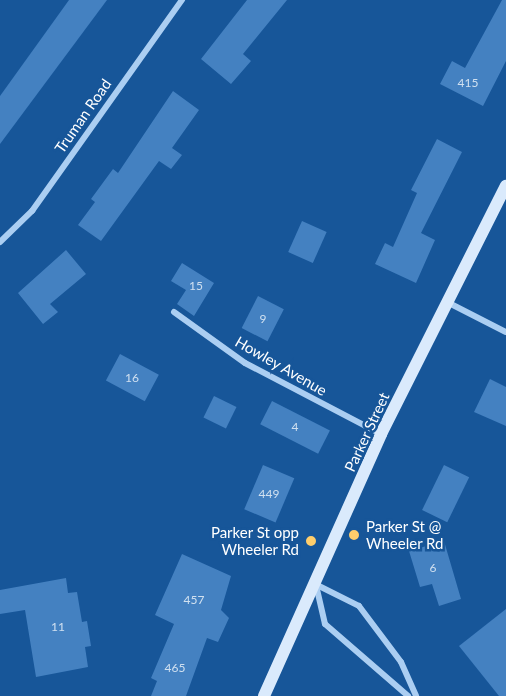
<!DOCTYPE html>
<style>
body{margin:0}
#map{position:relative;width:506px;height:696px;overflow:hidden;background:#175699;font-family:Lato,sans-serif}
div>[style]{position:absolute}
.building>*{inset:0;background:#4481c1;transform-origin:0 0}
.minor>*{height:6px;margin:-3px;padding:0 3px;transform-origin:3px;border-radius:3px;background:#abcef2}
.secondary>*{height:12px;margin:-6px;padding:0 6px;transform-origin:6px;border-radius:6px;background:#daeafc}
.dots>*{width:16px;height:16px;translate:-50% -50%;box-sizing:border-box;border:3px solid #175699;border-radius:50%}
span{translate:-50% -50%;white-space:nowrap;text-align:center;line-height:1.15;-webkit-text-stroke:5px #175699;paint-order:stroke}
.number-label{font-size:12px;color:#d0e0f0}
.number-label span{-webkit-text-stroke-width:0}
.street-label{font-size:15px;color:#fff}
.poi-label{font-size:15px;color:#fff}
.left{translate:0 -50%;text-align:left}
.right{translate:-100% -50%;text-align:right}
</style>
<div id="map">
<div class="building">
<i style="clip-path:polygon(69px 0,107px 0,0 144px,0 96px)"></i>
<i style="clip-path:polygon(247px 0,287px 0,243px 54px,251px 61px,231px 84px,201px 59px)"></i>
<i style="clip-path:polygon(502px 0,506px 0,506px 61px,483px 106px,440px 84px,452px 61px,465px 68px)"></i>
<i style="clip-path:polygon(173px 91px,199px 110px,172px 148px,182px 155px,171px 169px,159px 161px,101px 241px,78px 225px,95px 202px,91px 199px,113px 169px,118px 173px)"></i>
<i style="clip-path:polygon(437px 139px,462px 152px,421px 233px,435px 240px,416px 283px,375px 264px,385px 243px,393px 247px,417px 193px,411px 190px)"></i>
<i style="left:302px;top:221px;width:27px;height:34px;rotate:24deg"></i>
<i style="clip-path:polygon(66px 250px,86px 274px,50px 304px,58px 312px,43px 324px,18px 293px)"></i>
<i style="clip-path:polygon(182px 263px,214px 283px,194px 316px,177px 304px,186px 290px,171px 281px)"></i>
<i style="left:258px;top:296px;width:29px;height:36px;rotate:27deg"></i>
<i style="left:120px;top:354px;width:44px;height:30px;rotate:28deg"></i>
<i style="clip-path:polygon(490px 379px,506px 387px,506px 426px,474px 412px)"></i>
<i style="left:214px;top:396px;width:25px;height:24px;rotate:26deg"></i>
<i style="left:272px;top:401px;width:65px;height:26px;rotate:27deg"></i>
<i style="left:263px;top:465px;width:34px;height:48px;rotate:23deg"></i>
<i style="left:444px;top:465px;width:28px;height:50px;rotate:26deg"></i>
<i style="clip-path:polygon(444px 541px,461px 599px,439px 606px,432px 584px,420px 587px,409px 551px)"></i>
<i style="clip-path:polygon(182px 554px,231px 576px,221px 610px,229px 618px,218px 642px,207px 638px,186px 696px,151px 696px,157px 681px,151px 678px,174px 624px,155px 615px)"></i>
<i style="clip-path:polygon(66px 578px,68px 593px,77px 592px,82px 622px,87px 621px,91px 646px,85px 647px,88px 667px,36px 677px,25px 610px,0 614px,0 590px)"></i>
<i style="clip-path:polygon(506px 609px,506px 696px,499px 696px,459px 646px)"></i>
</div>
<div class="minor">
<i style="left:0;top:242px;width:45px;rotate:-44.1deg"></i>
<i style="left:32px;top:211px;width:259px;rotate:-54.6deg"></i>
<i style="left:447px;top:302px;width:66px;rotate:27deg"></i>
<i style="left:174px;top:312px;width:87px;rotate:35.7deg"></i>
<i style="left:245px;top:363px;width:153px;rotate:27.6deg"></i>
<i style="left:315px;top:584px;width:49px;rotate:26.6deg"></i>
<i style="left:359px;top:606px;width:70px;rotate:53.1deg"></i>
<i style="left:401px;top:662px;width:37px;rotate:66deg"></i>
<i style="left:316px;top:585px;width:40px;rotate:77deg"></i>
<i style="left:325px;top:624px;width:110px;rotate:40.9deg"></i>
</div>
<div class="secondary">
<i style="left:264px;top:696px;width:287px;rotate:-65.9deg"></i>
<i style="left:381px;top:434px;width:278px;rotate:-63.3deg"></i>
</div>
<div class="dots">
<i style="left:354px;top:535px;background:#ffce6c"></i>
<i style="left:311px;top:541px;background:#ffce6c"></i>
</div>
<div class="number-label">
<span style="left:468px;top:83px">415</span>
<span style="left:196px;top:286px">15</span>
<span style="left:263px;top:319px">9</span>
<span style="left:132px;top:378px">16</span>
<span style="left:295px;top:427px">4</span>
<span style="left:269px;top:494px">449</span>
<span style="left:433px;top:568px">6</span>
<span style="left:194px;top:600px">457</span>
<span style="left:58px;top:627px">11</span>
<span style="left:175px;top:668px">465</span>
</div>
<div class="street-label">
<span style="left:83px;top:116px;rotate:-55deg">Truman Road</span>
<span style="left:281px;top:366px;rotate:30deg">Howley Avenue</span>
<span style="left:367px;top:432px;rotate:-65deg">Parker Street</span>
</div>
<div class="poi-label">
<span class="left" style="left:366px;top:535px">Parker St @<br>Wheeler Rd</span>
<span class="right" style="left:299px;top:541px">Parker St opp<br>Wheeler Rd</span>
</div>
</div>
